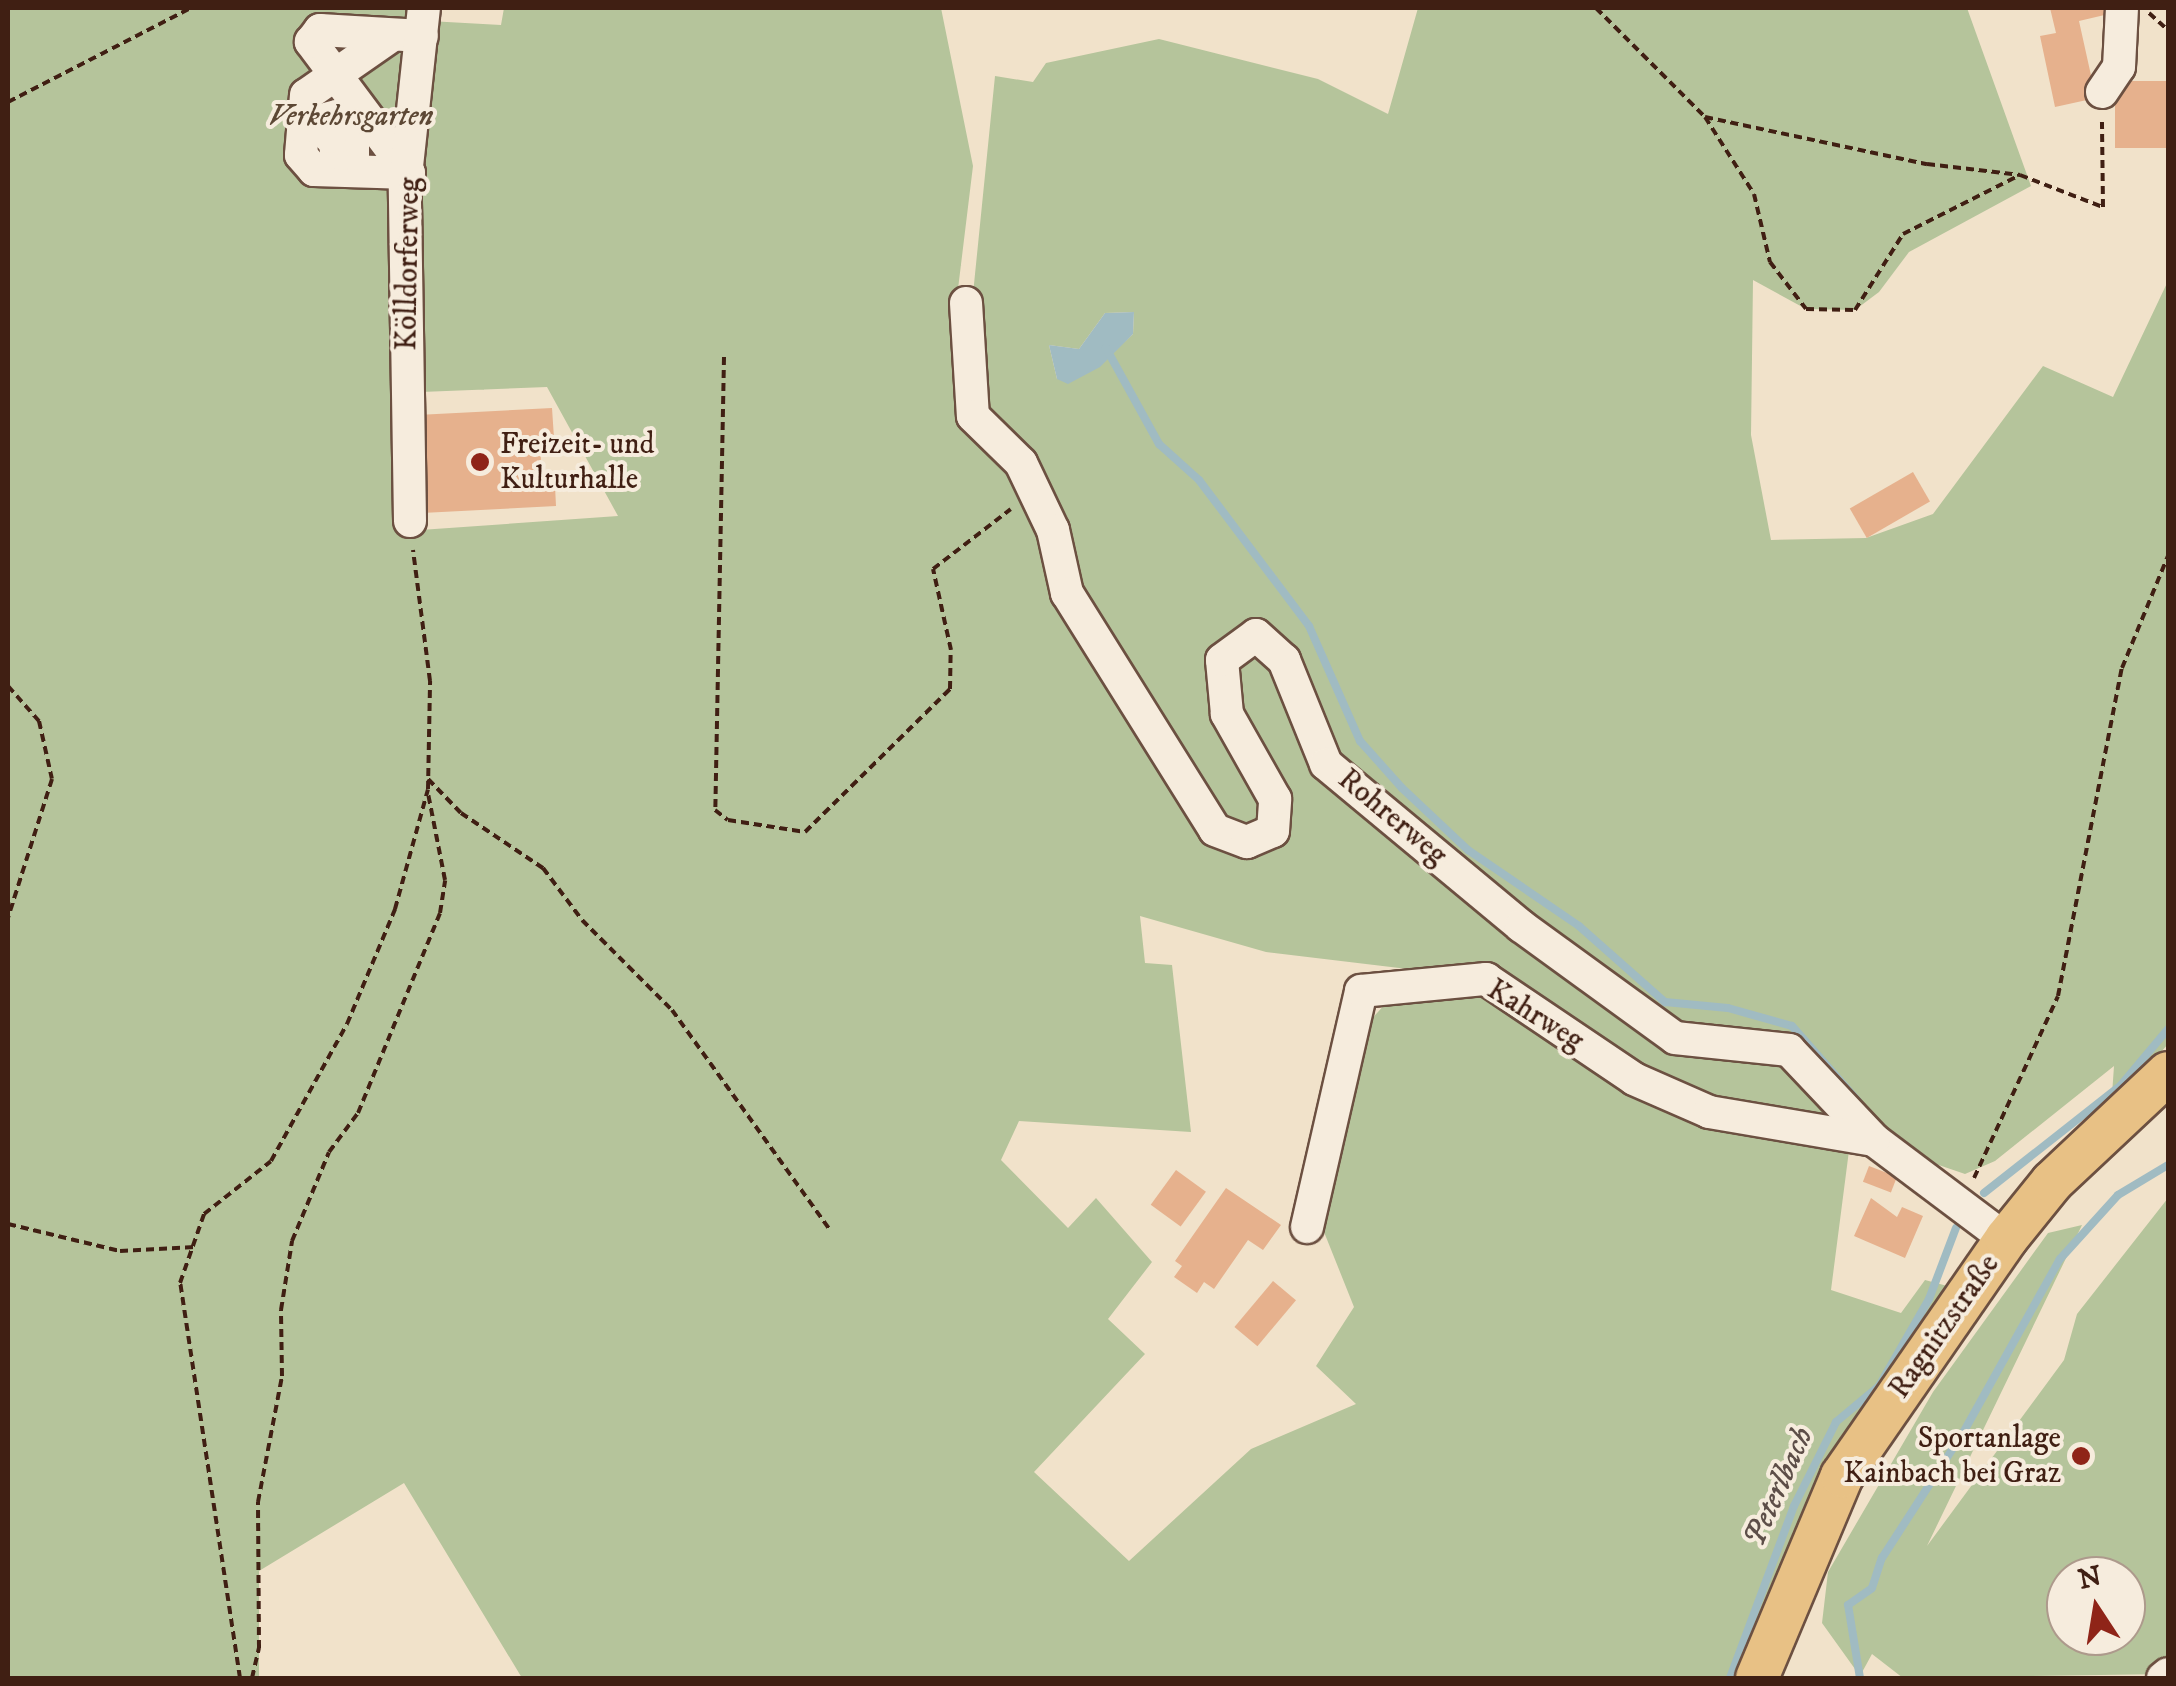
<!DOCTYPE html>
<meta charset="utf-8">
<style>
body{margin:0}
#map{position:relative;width:2176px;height:1686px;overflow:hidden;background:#f1e2ca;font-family:"IM FELL DW Pica",serif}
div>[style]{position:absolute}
.green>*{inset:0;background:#b5c49b}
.water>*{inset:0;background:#a0bbc2}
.stream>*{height:8px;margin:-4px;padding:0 4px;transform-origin:4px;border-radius:4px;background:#a0bbc2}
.building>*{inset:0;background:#e6b18d;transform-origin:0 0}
.path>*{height:4px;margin-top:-2px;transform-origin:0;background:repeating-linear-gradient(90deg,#401f13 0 8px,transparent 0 13px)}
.roads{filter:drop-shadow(2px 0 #6c5041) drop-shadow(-2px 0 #6c5041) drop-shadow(0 2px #6c5041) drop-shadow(0 -2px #6c5041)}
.minor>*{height:32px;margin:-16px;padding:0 16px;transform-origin:16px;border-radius:16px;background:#f6ecdd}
.major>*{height:42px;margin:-21px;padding:0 21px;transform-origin:21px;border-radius:21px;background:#e8c185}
.dots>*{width:28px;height:28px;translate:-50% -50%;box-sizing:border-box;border:5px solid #f6ecdd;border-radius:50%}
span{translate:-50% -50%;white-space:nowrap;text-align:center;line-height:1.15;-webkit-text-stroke:8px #f6ecdd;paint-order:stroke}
.park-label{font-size:30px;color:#5d4835;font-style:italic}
.street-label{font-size:30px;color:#401f13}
.poi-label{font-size:30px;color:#401f13}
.left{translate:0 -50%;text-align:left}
.right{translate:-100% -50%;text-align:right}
.water-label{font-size:32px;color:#5d4e48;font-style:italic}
.frame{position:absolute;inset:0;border:10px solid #401f13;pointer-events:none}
.north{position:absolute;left:2046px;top:1556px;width:100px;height:100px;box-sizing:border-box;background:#f6ecdd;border:2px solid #ad9a8c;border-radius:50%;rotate:348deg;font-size:28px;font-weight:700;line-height:40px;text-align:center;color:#401f13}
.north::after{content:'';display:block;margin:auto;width:35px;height:45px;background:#8f2418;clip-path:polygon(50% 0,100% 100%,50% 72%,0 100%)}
</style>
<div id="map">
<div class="green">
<i style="clip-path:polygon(evenodd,8px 8px,410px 8px,406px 531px,618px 516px,547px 387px,421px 392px,413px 187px,429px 21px,501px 25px,504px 8px,941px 8px,973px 166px,958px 289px,963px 393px,995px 76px,1033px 82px,1046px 63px,1159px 39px,1318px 79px,1388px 114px,1418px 8px,1967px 8px,2031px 186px,1909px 252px,1879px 292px,1855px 310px,1806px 309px,1753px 280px,1751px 435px,1771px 540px,1866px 538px,1933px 514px,2043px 366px,2113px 397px,2168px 281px,2168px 1044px,2111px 1109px,2114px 1066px,1995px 1161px,1965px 1174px,1851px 1135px,1831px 1290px,1901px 1313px,1925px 1280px,1951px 1287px,1742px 1678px,522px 1678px,404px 1483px,259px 1571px,259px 1678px,8px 1678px,8px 8px,1134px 312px,1133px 334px,1121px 345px,1057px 379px,1049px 345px,1079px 349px,1105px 313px,1134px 312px,8px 8px,1140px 916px,1266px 952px,1416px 970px,1368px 1023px,1320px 1222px,1354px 1307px,1316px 1366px,1356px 1404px,1251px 1449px,1129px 1561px,1034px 1472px,1145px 1354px,1108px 1319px,1152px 1262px,1096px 1198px,1068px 1228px,1001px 1160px,1019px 1121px,1191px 1132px,1172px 965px,1145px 963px,1140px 916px)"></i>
<i style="clip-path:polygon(evenodd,2168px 1198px,2168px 1674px,1903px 1678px,1872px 1654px,1860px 1676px,1822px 1623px,1828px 1572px,1933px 1392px,2048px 1233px,2082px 1225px,1927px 1546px,2064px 1360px,2077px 1314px,2168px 1198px,2066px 1576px,2126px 1576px,2126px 1636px,2066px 1636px,2066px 1576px)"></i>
</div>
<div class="water">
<i style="clip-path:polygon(1134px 312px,1133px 334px,1100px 367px,1068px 384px,1057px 379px,1049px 345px,1079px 349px,1105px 313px)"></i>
</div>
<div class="stream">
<i style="left:1106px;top:348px;width:110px;rotate:61.1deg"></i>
<i style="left:1159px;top:444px;width:54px;rotate:42deg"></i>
<i style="left:1199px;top:480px;width:183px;rotate:53deg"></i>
<i style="left:1309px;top:626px;width:126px;rotate:66.1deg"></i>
<i style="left:1360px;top:741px;width:63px;rotate:48.2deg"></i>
<i style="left:1402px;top:788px;width:91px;rotate:43.2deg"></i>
<i style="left:1468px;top:850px;width:135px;rotate:34.4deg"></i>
<i style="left:1579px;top:926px;width:115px;rotate:41.5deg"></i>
<i style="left:1665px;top:1002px;width:63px;rotate:5.4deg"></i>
<i style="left:1728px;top:1008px;width:66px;rotate:15.7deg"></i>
<i style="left:1792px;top:1026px;width:100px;rotate:48.7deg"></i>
<i style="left:1984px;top:1193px;width:174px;rotate:-38.2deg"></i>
<i style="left:2121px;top:1085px;width:73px;rotate:-50deg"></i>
<i style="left:1730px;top:1678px;width:184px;rotate:-69.6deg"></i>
<i style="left:1794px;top:1506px;width:94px;rotate:-63.4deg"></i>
<i style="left:1836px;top:1422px;width:56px;rotate:-39.9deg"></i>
<i style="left:1879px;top:1386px;width:100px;rotate:-60.1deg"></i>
<i style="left:1929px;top:1299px;width:76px;rotate:-69.2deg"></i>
<i style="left:1860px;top:1678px;width:74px;rotate:-99.3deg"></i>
<i style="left:1848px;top:1605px;width:29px;rotate:-35deg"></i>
<i style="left:1872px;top:1588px;width:32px;rotate:-72deg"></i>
<i style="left:1882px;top:1558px;width:149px;rotate:-57.1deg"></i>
<i style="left:1963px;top:1433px;width:199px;rotate:-60.9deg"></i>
<i style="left:2060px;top:1259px;width:86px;rotate:-47.8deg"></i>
<i style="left:2118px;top:1195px;width:58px;rotate:-31deg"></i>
</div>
<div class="building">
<i style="clip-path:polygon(2050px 8px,2112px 8px,2113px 13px,2079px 21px,2096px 98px,2055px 107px,2040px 36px,2056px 33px)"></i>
<i style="left:2168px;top:81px;width:67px;height:53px;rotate:90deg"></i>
<i style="clip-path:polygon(552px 408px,554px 438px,540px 438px,542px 487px,555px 486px,556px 506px,422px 513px,417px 415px)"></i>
<i style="left:1913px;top:472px;width:34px;height:73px;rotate:60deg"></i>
<i style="left:1869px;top:1166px;width:30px;height:17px;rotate:21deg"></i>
<i style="left:1176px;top:1170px;width:37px;height:43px;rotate:36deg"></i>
<i style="clip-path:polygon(1226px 1188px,1281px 1225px,1263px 1250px,1248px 1240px,1214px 1289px,1204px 1282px,1197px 1293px,1174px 1277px,1182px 1266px,1175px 1261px)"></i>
<i style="clip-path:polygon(1871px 1198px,1897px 1217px,1902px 1207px,1923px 1216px,1905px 1258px,1854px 1236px)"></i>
<i style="left:1273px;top:1281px;width:30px;height:60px;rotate:40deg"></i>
</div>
<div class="path">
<i style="left:1596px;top:8px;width:154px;rotate:45deg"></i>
<i style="left:1705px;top:117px;width:227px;rotate:12deg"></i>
<i style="left:1927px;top:164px;width:94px;rotate:6.7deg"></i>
<i style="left:2020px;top:175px;width:89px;rotate:21.1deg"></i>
<i style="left:2103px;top:207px;width:85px;rotate:-90.7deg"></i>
<i style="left:2149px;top:13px;width:25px;rotate:42deg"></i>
<i style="left:8px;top:102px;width:206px;rotate:-27.2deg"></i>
<i style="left:1705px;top:117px;width:91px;rotate:57.5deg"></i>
<i style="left:1754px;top:194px;width:70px;rotate:76.8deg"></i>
<i style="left:1770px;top:262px;width:59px;rotate:52.5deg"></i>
<i style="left:1806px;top:309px;width:49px;rotate:1.2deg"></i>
<i style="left:1855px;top:310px;width:90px;rotate:-57.7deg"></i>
<i style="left:1903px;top:234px;width:131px;rotate:-26.8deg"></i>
<i style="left:724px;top:357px;width:453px;rotate:91.1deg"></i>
<i style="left:715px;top:810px;width:16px;rotate:38deg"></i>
<i style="left:728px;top:820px;width:78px;rotate:8.9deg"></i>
<i style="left:805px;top:832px;width:204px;rotate:-44.6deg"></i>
<i style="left:950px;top:689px;width:39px;rotate:-89deg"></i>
<i style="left:951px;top:650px;width:83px;rotate:-102.5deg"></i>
<i style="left:933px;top:569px;width:98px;rotate:-37.6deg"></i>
<i style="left:8px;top:686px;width:47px;rotate:48.5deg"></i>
<i style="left:39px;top:721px;width:59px;rotate:77.4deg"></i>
<i style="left:52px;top:779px;width:146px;rotate:107.6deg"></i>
<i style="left:428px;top:779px;width:47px;rotate:45.9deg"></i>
<i style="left:461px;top:813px;width:99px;rotate:33.9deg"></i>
<i style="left:543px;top:868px;width:65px;rotate:53.1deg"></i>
<i style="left:582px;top:920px;width:127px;rotate:45deg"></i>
<i style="left:672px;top:1010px;width:271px;rotate:54.3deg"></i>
<i style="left:1974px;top:1178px;width:200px;rotate:-65.2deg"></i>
<i style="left:2058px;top:996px;width:334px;rotate:-79deg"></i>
<i style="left:2122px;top:668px;width:121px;rotate:-67.7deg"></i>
<i style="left:8px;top:1224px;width:115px;rotate:13.6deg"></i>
<i style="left:120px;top:1251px;width:75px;rotate:-3.1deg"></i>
<i style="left:240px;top:1678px;width:400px;rotate:-98.6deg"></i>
<i style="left:180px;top:1283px;width:73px;rotate:-70.8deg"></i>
<i style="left:204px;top:1214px;width:85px;rotate:-38.3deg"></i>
<i style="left:271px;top:1161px;width:157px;rotate:-61deg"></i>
<i style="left:347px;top:1024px;width:125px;rotate:-67.3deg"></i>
<i style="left:395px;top:909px;width:124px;rotate:-74.6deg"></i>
<i style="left:428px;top:789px;width:108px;rotate:-88.9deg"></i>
<i style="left:430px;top:681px;width:132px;rotate:-97.4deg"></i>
<i style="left:252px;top:1678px;width:31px;rotate:-77deg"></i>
<i style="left:259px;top:1648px;width:146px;rotate:-90.4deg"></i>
<i style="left:258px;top:1502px;width:128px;rotate:-79.2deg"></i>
<i style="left:282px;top:1376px;width:66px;rotate:-90.9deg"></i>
<i style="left:281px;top:1310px;width:70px;rotate:-80.9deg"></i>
<i style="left:292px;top:1241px;width:96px;rotate:-67.4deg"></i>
<i style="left:329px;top:1152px;width:49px;rotate:-53.4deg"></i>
<i style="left:358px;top:1113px;width:216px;rotate:-67.7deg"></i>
<i style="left:440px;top:913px;width:33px;rotate:-81deg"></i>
<i style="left:445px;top:880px;width:89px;rotate:-101.1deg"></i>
</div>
<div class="roads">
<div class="minor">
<i style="left:391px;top:36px;width:103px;rotate:145.2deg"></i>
<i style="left:306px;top:95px;width:60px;rotate:94.8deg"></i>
<i style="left:301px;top:155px;width:20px;rotate:49deg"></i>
<i style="left:314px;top:170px;width:95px;rotate:1.8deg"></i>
<i style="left:2102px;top:92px;width:30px;rotate:-56deg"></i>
<i style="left:2119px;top:67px;width:59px;rotate:-87.1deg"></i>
<i style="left:303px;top:125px;width:35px;rotate:-15deg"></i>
<i style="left:337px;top:116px;width:11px;rotate:56deg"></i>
<i style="left:343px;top:125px;width:6px;rotate:90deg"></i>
<i style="left:343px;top:131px;width:13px;rotate:129deg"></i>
<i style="left:335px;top:141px;width:12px;rotate:85deg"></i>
<i style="left:336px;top:153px;width:17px;rotate:3deg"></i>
<i style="left:353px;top:154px;width:14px;rotate:-90deg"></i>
<i style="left:353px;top:140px;width:6px;rotate:-141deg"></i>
<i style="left:348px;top:136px;width:9px;rotate:180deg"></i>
<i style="left:339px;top:136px;width:9px;rotate:174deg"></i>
<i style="left:330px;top:137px;width:15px;rotate:-127deg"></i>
<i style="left:409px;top:173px;width:164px;rotate:-126.8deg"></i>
<i style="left:311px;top:42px;width:15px;rotate:-53deg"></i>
<i style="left:320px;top:30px;width:102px;rotate:3.4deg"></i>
<i style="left:966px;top:303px;width:113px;rotate:86.5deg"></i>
<i style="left:973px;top:416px;width:67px;rotate:44.4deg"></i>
<i style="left:1021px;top:463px;width:74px;rotate:64.5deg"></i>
<i style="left:1053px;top:530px;width:65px;rotate:77.5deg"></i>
<i style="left:1067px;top:593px;width:279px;rotate:58deg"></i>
<i style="left:1215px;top:830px;width:34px;rotate:21deg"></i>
<i style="left:1247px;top:842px;width:28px;rotate:-23deg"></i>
<i style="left:1273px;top:831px;width:32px;rotate:-86deg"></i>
<i style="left:1275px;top:799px;width:98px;rotate:-119.5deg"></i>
<i style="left:1227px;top:714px;width:54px;rotate:-95.3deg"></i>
<i style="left:1222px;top:660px;width:42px;rotate:-36.3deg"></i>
<i style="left:1256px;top:635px;width:38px;rotate:42deg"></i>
<i style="left:1284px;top:660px;width:112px;rotate:68deg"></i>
<i style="left:1326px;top:764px;width:254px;rotate:39.7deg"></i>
<i style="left:1521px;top:926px;width:190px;rotate:36deg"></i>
<i style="left:1675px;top:1038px;width:115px;rotate:6deg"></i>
<i style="left:1789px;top:1050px;width:124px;rotate:46.6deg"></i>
<i style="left:1874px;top:1140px;width:165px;rotate:36.9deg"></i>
<i style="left:410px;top:521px;width:336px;rotate:-90.9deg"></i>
<i style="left:405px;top:185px;width:178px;rotate:-83.9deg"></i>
<i style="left:1307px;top:1227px;width:242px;rotate:-77.1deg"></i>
<i style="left:1361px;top:991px;width:126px;rotate:-5.5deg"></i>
<i style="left:1486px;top:979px;width:179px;rotate:34deg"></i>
<i style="left:1634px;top:1079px;width:82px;rotate:23.7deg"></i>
<i style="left:1709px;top:1112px;width:167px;rotate:9.6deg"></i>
<i style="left:2163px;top:1678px;width:6px;rotate:-39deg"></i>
</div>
<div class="major">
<i style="left:1757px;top:1678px;width:219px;rotate:-67.2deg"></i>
<i style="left:1842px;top:1476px;width:288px;rotate:-55.3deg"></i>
<i style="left:2006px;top:1239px;width:73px;rotate:-51.1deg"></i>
<i style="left:2052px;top:1182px;width:159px;rotate:-43.2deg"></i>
</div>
</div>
<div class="dots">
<i style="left:480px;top:462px;background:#8f2418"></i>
<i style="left:2081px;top:1456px;background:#8f2418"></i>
</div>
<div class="park-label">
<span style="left:351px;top:117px">Verkehrsgarten</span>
</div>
<div class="street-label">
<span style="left:409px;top:264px;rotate:-89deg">Kölldorferweg</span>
<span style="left:1392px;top:818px;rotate:40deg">Rohrerweg</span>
<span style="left:1535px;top:1016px;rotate:32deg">Kahrweg</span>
<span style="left:1945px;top:1327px;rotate:-55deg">Ragnitzstraße</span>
</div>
<div class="poi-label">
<span class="left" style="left:500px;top:462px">Freizeit- und<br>Kulturhalle</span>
<span class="right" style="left:2061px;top:1456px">Sportanlage<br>Kainbach bei Graz</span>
</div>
<div class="water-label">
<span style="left:1779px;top:1487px;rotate:-66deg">Peterlbach</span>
</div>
<div class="frame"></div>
<div class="north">N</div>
</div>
